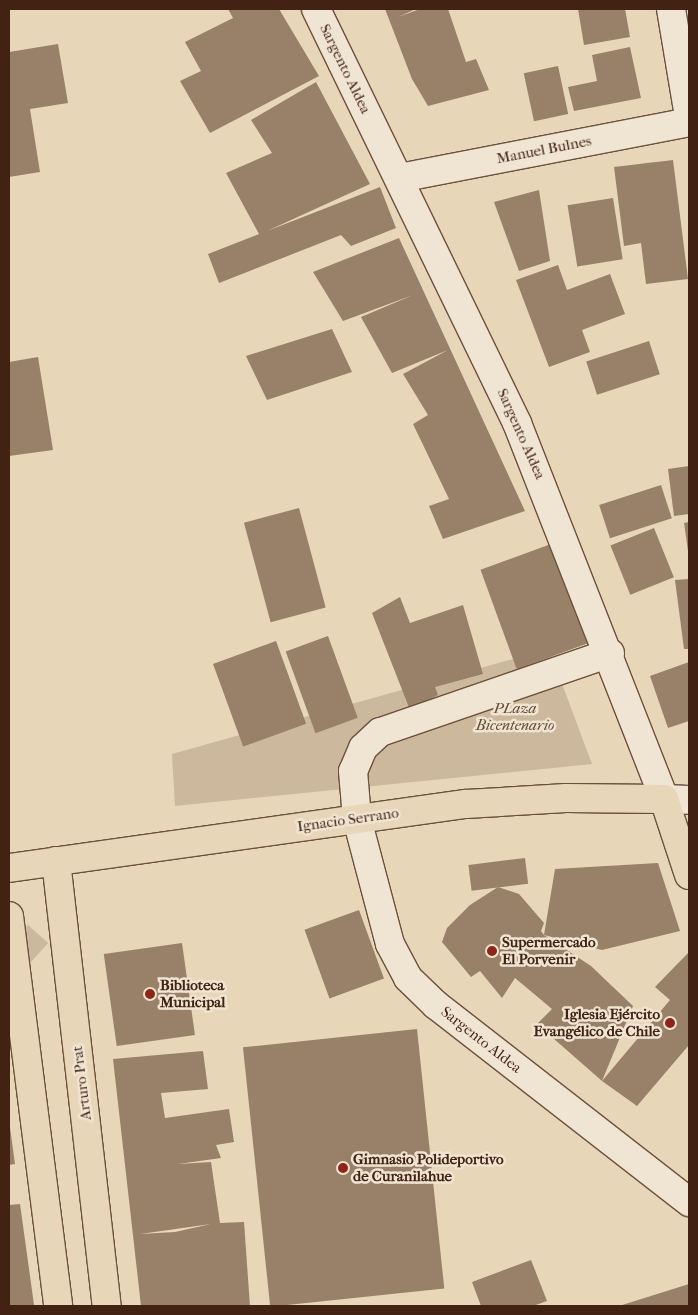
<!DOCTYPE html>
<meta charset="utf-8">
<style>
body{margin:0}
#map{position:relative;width:698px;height:1315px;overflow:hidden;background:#e8d6b9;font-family:"IM FELL French Canon",serif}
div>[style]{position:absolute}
.green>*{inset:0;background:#ccb89d;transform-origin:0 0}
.building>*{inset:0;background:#988069;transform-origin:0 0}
.roads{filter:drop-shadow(1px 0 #6c503c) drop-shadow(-1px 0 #6c503c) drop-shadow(0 1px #6c503c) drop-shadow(0 -1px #6c503c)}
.minor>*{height:28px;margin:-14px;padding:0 14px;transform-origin:14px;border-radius:14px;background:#f0e4d2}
.major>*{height:28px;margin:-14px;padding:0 14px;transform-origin:14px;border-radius:14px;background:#e8d6b9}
.dots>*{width:14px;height:14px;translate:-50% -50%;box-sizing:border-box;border:2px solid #f0e4d2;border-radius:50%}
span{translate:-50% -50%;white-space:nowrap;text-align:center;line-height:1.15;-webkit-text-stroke:5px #f0e4d2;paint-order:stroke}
.street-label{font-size:15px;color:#422313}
.park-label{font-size:15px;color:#644836;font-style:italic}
.poi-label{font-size:15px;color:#422313;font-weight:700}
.left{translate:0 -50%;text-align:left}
.right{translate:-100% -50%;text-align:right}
.frame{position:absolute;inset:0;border:10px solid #422313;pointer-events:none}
</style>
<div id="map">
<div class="green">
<i style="clip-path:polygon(549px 649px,592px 764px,175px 806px,172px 754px)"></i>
<i style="left:28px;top:925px;width:27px;height:384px;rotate:42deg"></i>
</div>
<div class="building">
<i style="clip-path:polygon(228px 9px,279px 9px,319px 76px,210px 133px,180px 81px,201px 71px,185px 42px,233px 18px)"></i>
<i style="clip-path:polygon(385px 9px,416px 9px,398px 17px,420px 9px,448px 9px,466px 62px,476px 59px,489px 90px,428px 106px,412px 79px)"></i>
<i style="clip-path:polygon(578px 9px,625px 9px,630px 37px,584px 45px)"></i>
<i style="clip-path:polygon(58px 44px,68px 103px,30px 109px,40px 172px,9px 177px,9px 52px)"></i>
<i style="clip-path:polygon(630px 47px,641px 98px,574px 111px,568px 87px,597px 81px,592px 55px)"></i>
<i style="left:558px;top:66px;width:49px;height:35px;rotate:78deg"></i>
<i style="clip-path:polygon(316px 82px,370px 184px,267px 231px,380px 187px,396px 228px,351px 246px,341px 235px,219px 283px,208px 254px,259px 234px,226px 173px,272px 153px,251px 120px)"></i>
<i style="clip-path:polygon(673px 160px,688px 279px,646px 284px,641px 243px,624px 246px,614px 167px)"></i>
<i style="clip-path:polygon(539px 190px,550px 261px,519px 271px,494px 202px)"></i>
<i style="left:613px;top:198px;width:62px;height:46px;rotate:81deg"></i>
<i style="clip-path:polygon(399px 238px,525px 511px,443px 539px,429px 506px,449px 499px,413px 424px,428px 415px,403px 374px,448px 350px,392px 373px,361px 317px,413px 295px,343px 321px,313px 272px)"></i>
<i style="clip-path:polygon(558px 265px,567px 290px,610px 274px,625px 314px,582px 330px,590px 352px,549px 367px,516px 280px)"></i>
<i style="clip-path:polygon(332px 329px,352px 372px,267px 400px,246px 356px)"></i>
<i style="left:649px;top:341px;width:35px;height:66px;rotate:72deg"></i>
<i style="clip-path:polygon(38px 357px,53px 450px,9px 456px,9px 362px)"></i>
<i style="clip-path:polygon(689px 466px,689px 514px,674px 516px,668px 469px)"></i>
<i style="left:661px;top:485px;width:35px;height:65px;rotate:72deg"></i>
<i style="left:299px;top:508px;width:103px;height:57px;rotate:75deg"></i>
<i style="clip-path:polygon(689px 522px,689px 551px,688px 551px,684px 523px)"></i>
<i style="left:654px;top:528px;width:53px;height:47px;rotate:68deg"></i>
<i style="left:551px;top:544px;width:106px;height:75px;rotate:70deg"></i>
<i style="clip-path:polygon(689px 579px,689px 649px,684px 649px,675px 580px)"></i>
<i style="clip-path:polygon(400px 597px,410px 623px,463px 605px,483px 674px,435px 687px,438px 695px,410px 710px,372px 613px)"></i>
<i style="left:328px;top:636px;width:87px;height:45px;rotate:70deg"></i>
<i style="left:276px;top:641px;width:88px;height:67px;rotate:70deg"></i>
<i style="clip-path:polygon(689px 662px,689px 721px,668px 728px,650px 676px)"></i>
<i style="left:525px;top:858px;width:26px;height:57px;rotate:83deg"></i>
<i style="clip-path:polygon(658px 863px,680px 931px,602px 950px,544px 935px,555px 869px)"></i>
<i style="clip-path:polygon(498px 887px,519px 894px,544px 923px,541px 931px,544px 935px,591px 966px,633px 1006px,602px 1081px,537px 1024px,552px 1009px,515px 978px,502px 998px,480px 971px,471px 977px,442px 942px,447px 928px,470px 905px)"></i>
<i style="left:359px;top:910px;width:73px;height:58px;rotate:70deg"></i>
<i style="left:182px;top:943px;width:93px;height:79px;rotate:82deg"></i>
<i style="clip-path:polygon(688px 953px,689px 1045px,637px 1106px,602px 1081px,670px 1000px,655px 987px)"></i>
<i style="left:417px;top:1029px;width:261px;height:175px;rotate:84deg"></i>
<i style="clip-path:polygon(evenodd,203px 1051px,208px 1089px,161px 1093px,165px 1118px,229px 1109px,234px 1142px,216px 1145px,221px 1158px,178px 1164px,211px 1162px,220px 1223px,244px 1222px,250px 1306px,141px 1306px,113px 1059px,203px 1051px,211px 1224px,175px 1232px,140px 1234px,211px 1224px)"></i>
<i style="clip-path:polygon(9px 1120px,15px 1164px,9px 1165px)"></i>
<i style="clip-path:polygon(20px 1204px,34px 1305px,9px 1306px,9px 1205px)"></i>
<i style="clip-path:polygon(531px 1260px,547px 1301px,533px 1306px,481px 1306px,472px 1282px)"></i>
<i style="clip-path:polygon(689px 1284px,689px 1306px,619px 1306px)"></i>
</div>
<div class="roads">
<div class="minor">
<i style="left:316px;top:9px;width:460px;rotate:64.1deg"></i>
<i style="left:517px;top:423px;width:404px;rotate:68.6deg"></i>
<i style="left:664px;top:799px;width:25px;rotate:2deg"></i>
<i style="left:671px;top:9px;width:109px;rotate:80.5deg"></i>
<i style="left:399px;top:178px;width:295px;rotate:-10.9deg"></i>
<i style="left:610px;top:653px;width:243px;rotate:161deg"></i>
<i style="left:380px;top:732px;width:23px;rotate:137deg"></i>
<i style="left:363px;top:748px;width:25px;rotate:113deg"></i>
<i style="left:353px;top:771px;width:48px;rotate:85.2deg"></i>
<i style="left:357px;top:819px;width:129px;rotate:75.2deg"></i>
<i style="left:390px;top:944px;width:38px;rotate:62deg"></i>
<i style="left:408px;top:978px;width:39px;rotate:44deg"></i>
<i style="left:436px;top:1005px;width:321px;rotate:37.9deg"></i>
</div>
<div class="major">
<i style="left:56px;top:861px;width:448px;rotate:83.5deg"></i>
<i style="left:9px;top:868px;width:461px;rotate:-8deg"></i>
<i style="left:466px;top:804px;width:100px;rotate:-3.4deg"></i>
<i style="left:566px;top:798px;width:98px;rotate:0.6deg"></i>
<i style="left:664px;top:799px;width:80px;rotate:71.8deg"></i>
<i style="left:9px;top:916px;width:393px;rotate:82.8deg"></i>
</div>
</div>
<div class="dots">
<i style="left:492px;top:951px;background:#8f2418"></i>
<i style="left:150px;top:994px;background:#8f2418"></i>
<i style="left:670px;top:1023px;background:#8f2418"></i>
<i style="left:343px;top:1168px;background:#8f2418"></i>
</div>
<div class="street-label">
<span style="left:345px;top:69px;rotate:64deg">Sargento Aldea</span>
<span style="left:544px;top:150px;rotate:-11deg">Manuel Bulnes</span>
<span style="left:521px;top:434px;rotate:66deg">Sargento Aldea</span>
<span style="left:348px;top:820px;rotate:-8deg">Ignacio Serrano</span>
<span style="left:481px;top:1040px;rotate:38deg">Sargento Aldea</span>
<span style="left:82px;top:1083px;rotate:-97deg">Arturo Prat</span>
</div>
<div class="park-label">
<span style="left:515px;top:717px">PLaza<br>Bicentenario</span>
</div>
<div class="poi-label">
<span class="left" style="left:502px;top:951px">Supermercado<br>El Porvenir</span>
<span class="left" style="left:160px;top:994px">Biblioteca<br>Municipal</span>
<span class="right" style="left:660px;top:1023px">Iglesia Ejército<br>Evangélico de Chile</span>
<span class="left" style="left:353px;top:1168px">Gimnasio Polideportivo<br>de Curanilahue</span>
</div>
<div class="frame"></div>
</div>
